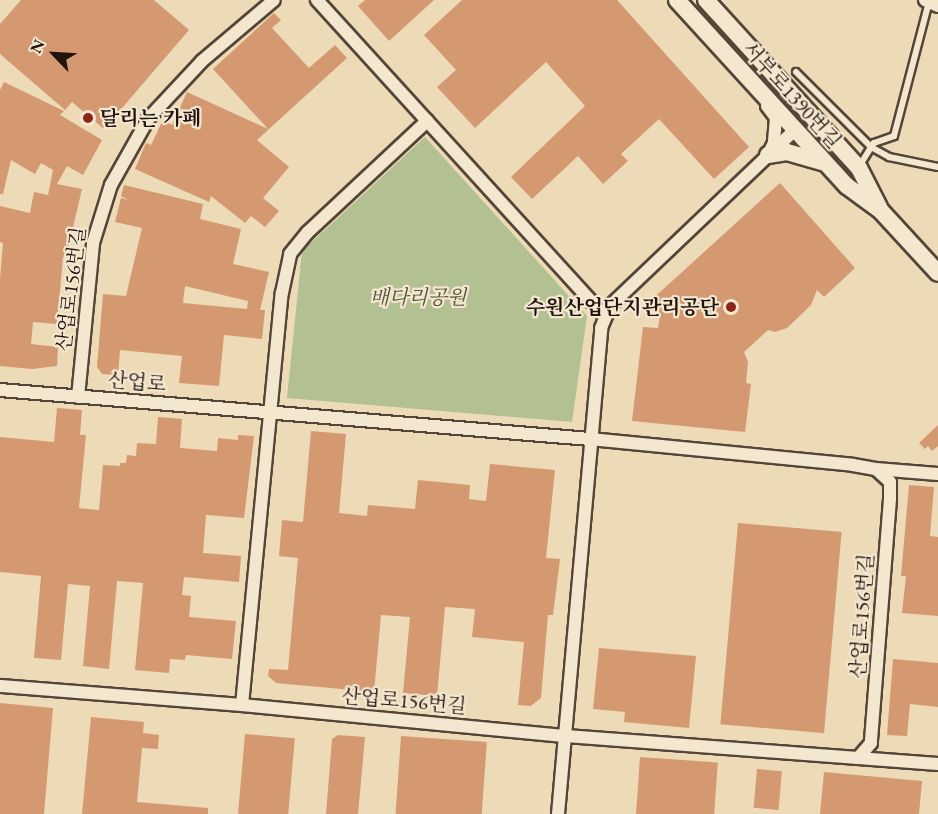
<!DOCTYPE html>
<meta charset="utf-8">
<style>
body{margin:0}
#map{position:relative;width:938px;height:814px;overflow:hidden;background:#eddab6;font-family:"EB Garamond","Noto Serif KR",serif}
div>[style]{position:absolute}
.green>*{inset:0;background:#b3c192}
.building>*{inset:0;background:#d49971;transform-origin:0 0}
.roads{filter:drop-shadow(2px 0 #544538) drop-shadow(-2px 0 #544538) drop-shadow(0 2px #544538) drop-shadow(0 -2px #544538)}
.lane>*{height:6px;margin:-3px;padding:0 3px;transform-origin:3px;border-radius:3px;background:#f3e7d0}
.street>*{height:12px;margin:-6px;padding:0 6px;transform-origin:6px;border-radius:6px;background:#f3e7d0}
.secondary>*{height:16px;margin:-8px;padding:0 8px;transform-origin:8px;border-radius:8px;background:#f3e7d0}
.dots>*{width:16px;height:16px;translate:-50% -50%;box-sizing:border-box;border:3px solid #f3e7d0;border-radius:50%}
span{translate:-50% -50%;white-space:nowrap;text-align:center;line-height:1.15;-webkit-text-stroke:4.5px #f3e7d0;paint-order:stroke}
.street-label{font-size:20px;color:#21130e}
.poi-label{font-size:20px;color:#21130e;font-weight:700}
.left{translate:0 -50%;text-align:left}
.right{translate:-100% -50%;text-align:right}
.park-label{font-size:20px;color:#54503c;font-style:italic}
.north{position:absolute;left:24px;top:24px;width:60px;height:60px;-webkit-text-stroke:4px #f3e7d0;paint-order:stroke;rotate:295deg;font-size:16px;font-weight:700;line-height:24px;text-align:center;color:#21130e}
.north::after{content:'';display:block;margin:auto;width:21px;height:27px;background:#21130e;clip-path:polygon(50% 0,100% 100%,50% 72%,0 100%)}
</style>
<div id="map">
<div class="green">
<i style="clip-path:polygon(425px 137px,587px 316px,572px 422px,287px 398px,302px 251px)"></i>
</div>
<div class="building">
<i style="clip-path:polygon(21px 0,154px 0,189px 30px,104px 129px,72px 102px,65px 110px,0 54px,0 24px)"></i>
<i style="clip-path:polygon(365px 0,434px 0,389px 41px,358px 6px)"></i>
<i style="clip-path:polygon(462px 0,617px 0,749px 147px,714px 179px,659px 119px,621px 154px,628px 161px,603px 184px,578px 156px,532px 199px,511px 177px,585px 106px,546px 62px,475px 128px,437px 87px,456px 70px,424px 35px)"></i>
<i style="clip-path:polygon(274px 13px,281px 20px,272px 28px,309px 68px,335px 45px,347px 58px,257px 140px,289px 167px,263px 198px,279px 211px,265px 227px,251px 216px,245px 223px,211px 196px,209px 202px,135px 169px,146px 143px,151px 145px,163px 120px,172px 125px,187px 92px,268px 129px,213px 69px)"></i>
<i style="clip-path:polygon(4px 82px,64px 111px,60px 115px,102px 140px,83px 175px,67px 166px,57px 184px,82px 189px,66px 257px,63px 257px,57px 324px,33px 322px,31px 344px,58px 347px,57px 366px,32px 369px,0 366px,0 279px,3px 243px,0 242px,0 206px,30px 213px,34px 192px,48px 195px,53px 170px,41px 163px,35px 174px,11px 160px,3px 194px,0 194px,0 90px)"></i>
<i style="clip-path:polygon(780px 183px,855px 268px,824px 297px,817px 290px,811px 305px,787px 328px,775px 332px,768px 330px,744px 352px,748px 362px,746px 383px,751px 384px,745px 432px,632px 421px,643px 327px,658px 328px,660px 315px,648px 303px)"></i>
<i style="clip-path:polygon(evenodd,124px 185px,203px 204px,200px 219px,241px 229px,233px 264px,269px 272px,260px 310px,265px 310px,262px 339px,224px 335px,219px 386px,179px 383px,182px 356px,120px 350px,118px 375px,102px 374px,97px 367px,103px 294px,126px 296px,142px 228px,115px 222px,121px 198px,128px 200px,121px 196px,124px 185px,185px 286px,248px 301px,247px 309px,183px 303px,185px 286px)"></i>
<i style="clip-path:polygon(57px 408px,82px 410px,80px 435px,86px 435px,79px 508px,99px 510px,103px 465px,120px 466px,120px 463px,126px 463px,127px 455px,136px 456px,137px 443px,156px 444px,158px 417px,182px 419px,180px 448px,217px 451px,218px 438px,238px 440px,238px 435px,254px 436px,244px 518px,206px 515px,203px 553px,241px 556px,239px 582px,184px 577px,182px 595px,191px 596px,189px 617px,236px 621px,232px 659px,186px 655px,185px 660px,170px 659px,169px 673px,135px 670px,143px 583px,117px 581px,109px 669px,83px 666px,90px 586px,68px 584px,61px 660px,34px 658px,41px 576px,0 572px,0 437px,54px 442px)"></i>
<i style="clip-path:polygon(938px 425px,938px 446px,932px 451px,928px 446px,925px 449px,919px 443px)"></i>
<i style="clip-path:polygon(311px 431px,346px 434px,339px 513px,367px 516px,368px 505px,415px 509px,418px 480px,470px 485px,469px 499px,486px 501px,490px 464px,555px 470px,546px 558px,560px 559px,553px 615px,548px 615px,541px 698px,531px 706px,518px 705px,524px 642px,472px 637px,475px 609px,445px 607px,437px 696px,403px 693px,410px 617px,381px 615px,374px 692px,276px 683px,268px 676px,269px 669px,288px 670px,298px 558px,279px 556px,282px 520px,303px 522px)"></i>
<i style="clip-path:polygon(909px 485px,934px 487px,930px 536px,938px 537px,938px 616px,902px 613px,906px 576px,901px 576px)"></i>
<i style="left:738px;top:523px;width:104px;height:202px;rotate:5deg"></i>
<i style="clip-path:polygon(599px 648px,696px 656px,689px 728px,624px 722px,625px 712px,593px 709px)"></i>
<i style="clip-path:polygon(893px 659px,938px 663px,938px 707px,910px 704px,907px 736px,887px 735px)"></i>
<i style="clip-path:polygon(0 703px,53px 708px,44px 814px,0 814px)"></i>
<i style="clip-path:polygon(91px 717px,144px 722px,143px 733px,159px 735px,158px 749px,142px 748px,137px 802px,208px 808px,208px 814px,82px 814px)"></i>
<i style="left:245px;top:734px;width:50px;height:80px;rotate:5deg"></i>
<i style="clip-path:polygon(338px 735px,365px 737px,358px 814px,326px 814px,332px 739px)"></i>
<i style="left:401px;top:736px;width:86px;height:78px;rotate:4deg"></i>
<i style="left:640px;top:757px;width:78px;height:57px;rotate:4deg"></i>
<i style="left:757px;top:769px;width:25px;height:39px;rotate:5deg"></i>
<i style="clip-path:polygon(824px 772px,922px 781px,919px 814px,820px 814px)"></i>
</div>
<div class="roads">
<div class="lane">
<i style="left:796px;top:72px;width:106px;rotate:45deg"></i>
<i style="left:871px;top:147px;width:21px;rotate:29deg"></i>
<i style="left:889px;top:157px;width:50px;rotate:11.5deg"></i>
<i style="left:860px;top:165px;width:26px;rotate:-58deg"></i>
<i style="left:874px;top:143px;width:21px;rotate:-19deg"></i>
<i style="left:894px;top:136px;width:138px;rotate:-75.4deg"></i>
</div>
<div class="street">
<i style="left:317px;top:0;width:428px;rotate:47.7deg"></i>
<i style="left:925px;top:0;width:14px;rotate:25deg"></i>
<i style="left:767px;top:106px;width:15px;rotate:53deg"></i>
<i style="left:776px;top:118px;width:25px;rotate:95deg"></i>
<i style="left:774px;top:143px;width:9px;rotate:117deg"></i>
<i style="left:0;top:390px;width:592px;rotate:4.75deg"></i>
<i style="left:590px;top:439px;width:264px;rotate:5.6deg"></i>
<i style="left:853px;top:465px;width:23px;rotate:10deg"></i>
<i style="left:876px;top:469px;width:19px;rotate:43deg"></i>
<i style="left:890px;top:482px;width:17px;rotate:90deg"></i>
<i style="left:890px;top:499px;width:245px;rotate:94.5deg"></i>
<i style="left:871px;top:743px;width:20px;rotate:131deg"></i>
<i style="left:858px;top:758px;width:296px;rotate:-175.7deg"></i>
<i style="left:563px;top:736px;width:322px;rotate:-174.5deg"></i>
<i style="left:242px;top:705px;width:243px;rotate:-175.5deg"></i>
<i style="left:78px;top:397px;width:155px;rotate:-84.4deg"></i>
<i style="left:93px;top:243px;width:61px;rotate:-72.8deg"></i>
<i style="left:111px;top:185px;width:76px;rotate:-60.7deg"></i>
<i style="left:148px;top:119px;width:79px;rotate:-47deg"></i>
<i style="left:202px;top:61px;width:94px;rotate:-40.3deg"></i>
<i style="left:876px;top:469px;width:62px;rotate:4.6deg"></i>
<i style="left:242px;top:705px;width:414px;rotate:-84.5deg"></i>
<i style="left:282px;top:293px;width:40px;rotate:-78deg"></i>
<i style="left:290px;top:254px;width:28px;rotate:-51deg"></i>
<i style="left:308px;top:232px;width:163px;rotate:-43deg"></i>
<i style="left:858px;top:758px;width:80px;rotate:4.3deg"></i>
<i style="left:558px;top:814px;width:488px;rotate:-84.9deg"></i>
<i style="left:601px;top:328px;width:25px;rotate:-67deg"></i>
<i style="left:611px;top:305px;width:254px;rotate:-43.6deg"></i>
</div>
<div class="secondary">
<i style="left:677px;top:0;width:252px;rotate:47.6deg"></i>
<i style="left:847px;top:186px;width:42px;rotate:36.3deg"></i>
<i style="left:881px;top:211px;width:84px;rotate:47.4deg"></i>
<i style="left:706px;top:0;width:227px;rotate:47.7deg"></i>
<i style="left:859px;top:168px;width:44px;rotate:62.9deg"></i>
<i style="left:768px;top:155px;width:19px;rotate:-9deg"></i>
<i style="left:787px;top:152px;width:40px;rotate:16deg"></i>
</div>
</div>
<div class="dots">
<i style="left:88px;top:118px;background:#8f2418"></i>
<i style="left:731px;top:307px;background:#8f2418"></i>
</div>
<div class="street-label">
<span style="left:792px;top:95px;rotate:48deg">서부로1390번길</span>
<span style="left:71px;top:289px;rotate:-83deg">산업로156번길</span>
<span style="left:137px;top:382px;rotate:5deg">산업로</span>
<span style="left:862px;top:616px;rotate:-86deg">산업로156번길</span>
<span style="left:404px;top:701px;rotate:5deg">산업로156번길</span>
</div>
<div class="poi-label">
<span class="left" style="left:100px;top:118px">달리는 카페</span>
<span class="right" style="left:719px;top:307px">수원산업단지관리공단</span>
</div>
<div class="park-label">
<span style="left:418px;top:297px">배다리공원</span>
</div>
<div class="north">N</div>
</div>
